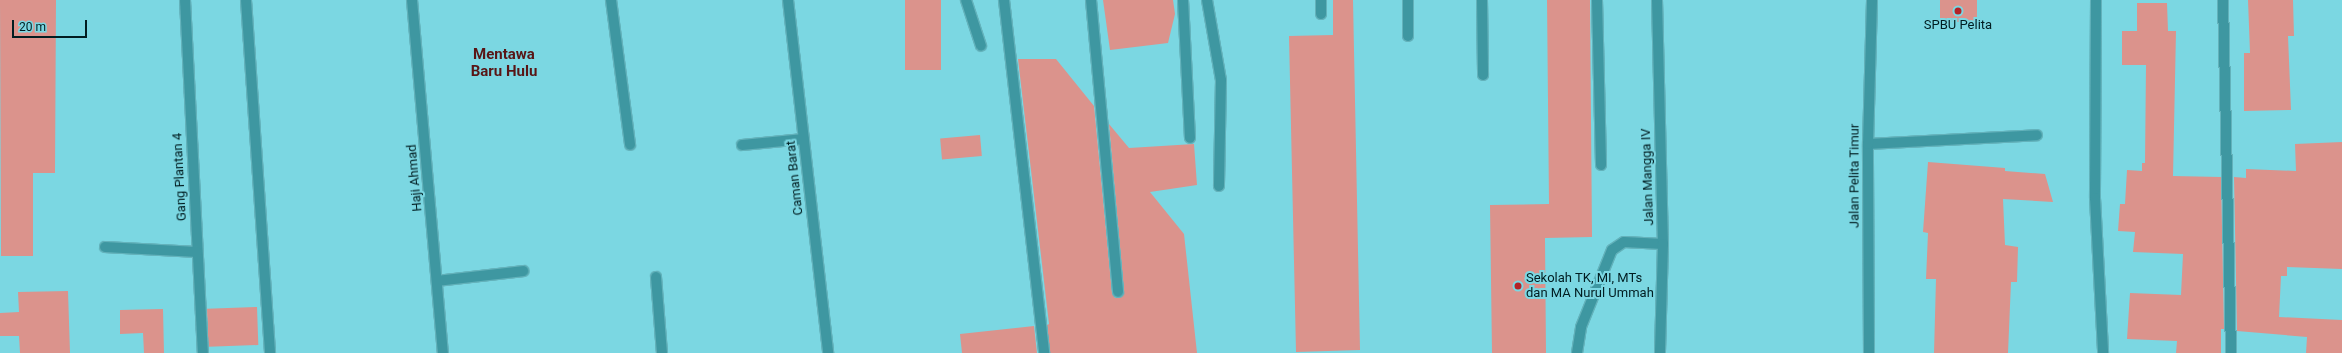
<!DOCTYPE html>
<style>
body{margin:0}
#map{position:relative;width:2342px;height:353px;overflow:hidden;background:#7bd7e2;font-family:Roboto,sans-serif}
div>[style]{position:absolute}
.building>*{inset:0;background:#db938c;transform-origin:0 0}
.roads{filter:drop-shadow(1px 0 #63b2bb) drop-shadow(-1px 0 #63b2bb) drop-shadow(0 1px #63b2bb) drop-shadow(0 -1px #63b2bb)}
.service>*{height:10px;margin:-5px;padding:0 5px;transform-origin:5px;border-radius:5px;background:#3e97a1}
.minor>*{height:10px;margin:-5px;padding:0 5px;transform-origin:5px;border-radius:5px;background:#3e97a1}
.tertiary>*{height:10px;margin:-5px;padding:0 5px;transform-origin:5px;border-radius:5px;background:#3e97a1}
.dots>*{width:11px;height:11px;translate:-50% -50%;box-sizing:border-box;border:2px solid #7bd7e2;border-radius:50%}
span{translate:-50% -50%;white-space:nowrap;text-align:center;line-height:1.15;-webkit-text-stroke:4px #7bd7e2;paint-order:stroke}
.poi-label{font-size:13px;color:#011d21}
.left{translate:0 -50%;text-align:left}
.street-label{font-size:13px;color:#011d21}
.quarter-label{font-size:15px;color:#591515;font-weight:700}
.scale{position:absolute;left:12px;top:20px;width:75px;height:18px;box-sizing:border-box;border:2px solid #011d21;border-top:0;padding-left:5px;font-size:12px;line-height:14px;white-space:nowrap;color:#011d21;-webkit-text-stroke:3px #7bd7e2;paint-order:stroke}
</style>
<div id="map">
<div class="building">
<i style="clip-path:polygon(0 0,56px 0,55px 173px,33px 173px,33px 256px,1px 256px)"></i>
<i style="left:905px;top:0;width:36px;height:70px"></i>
<i style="clip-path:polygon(1103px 0,1173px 0,1175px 14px,1168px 43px,1110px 50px)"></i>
<i style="clip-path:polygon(1333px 0,1353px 0,1360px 350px,1296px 352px,1289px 36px,1333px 35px)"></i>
<i style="clip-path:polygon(1547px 0,1590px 0,1592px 237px,1545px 238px,1546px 353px,1492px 353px,1490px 205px,1549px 204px)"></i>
<i style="left:1940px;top:0;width:37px;height:22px"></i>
<i style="clip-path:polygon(2248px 0,2293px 0,2294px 36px,2288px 36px,2291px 110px,2244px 111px,2244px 53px,2250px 53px)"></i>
<i style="clip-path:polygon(2137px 3px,2167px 3px,2168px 31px,2176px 31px,2173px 176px,2221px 177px,2224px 329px,2221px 329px,2221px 353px,2176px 353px,2177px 341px,2127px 339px,2130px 293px,2181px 295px,2183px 254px,2133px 252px,2135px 232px,2118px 231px,2120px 204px,2125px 204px,2127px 170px,2142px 171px,2142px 163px,2145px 163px,2146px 65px,2122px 65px,2122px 31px,2137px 31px)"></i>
<i style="clip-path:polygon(1018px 59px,1056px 59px,1094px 106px,1112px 293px,1115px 298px,1121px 297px,1124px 291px,1109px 124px,1129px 148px,1194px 144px,1197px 185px,1150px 192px,1184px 234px,1197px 353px,1050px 353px,1047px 325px,1049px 324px)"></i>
<i style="left:980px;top:135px;width:21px;height:40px;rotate:85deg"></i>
<i style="clip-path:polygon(2342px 142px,2342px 269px,2287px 267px,2287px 276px,2281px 276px,2279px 317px,2342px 320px,2342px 353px,2306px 353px,2307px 337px,2237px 331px,2234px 177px,2246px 178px,2246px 169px,2296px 171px,2295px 144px)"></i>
<i style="clip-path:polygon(1928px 162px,2005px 168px,2005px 171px,2045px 174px,2053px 202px,2003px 199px,2005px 245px,2018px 247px,2017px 282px,2011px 282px,2008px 353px,1934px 353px,1936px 279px,1926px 279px,1928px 233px,1923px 232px)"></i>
<i style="clip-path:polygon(68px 291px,70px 353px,20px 353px,19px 336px,0 336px,0 313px,19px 312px,18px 292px)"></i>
<i style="left:257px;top:307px;width:38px;height:50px;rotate:88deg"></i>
<i style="clip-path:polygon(163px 309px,164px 353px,144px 353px,143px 333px,120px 334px,120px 310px)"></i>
<i style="clip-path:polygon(1034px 326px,1037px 353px,962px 353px,960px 334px)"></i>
</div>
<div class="roads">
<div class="service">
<i style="left:966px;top:0;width:48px;rotate:71.9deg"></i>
<i style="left:1091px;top:0;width:293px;rotate:84.7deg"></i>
<i style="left:1321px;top:0;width:14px;rotate:90deg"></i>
<i style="left:1597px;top:0;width:165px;rotate:88.6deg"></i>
<i style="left:1868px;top:144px;width:169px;rotate:-3deg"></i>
<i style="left:742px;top:145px;width:62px;rotate:-5.5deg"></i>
<i style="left:437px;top:281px;width:87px;rotate:-6.6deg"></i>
<i style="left:1577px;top:353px;width:26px;rotate:-81deg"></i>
<i style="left:1581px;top:327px;width:83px;rotate:-68.1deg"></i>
<i style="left:1612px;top:250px;width:14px;rotate:-34deg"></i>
<i style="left:1624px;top:242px;width:39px;rotate:3deg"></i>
</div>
<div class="minor">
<i style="left:185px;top:0;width:353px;rotate:87.1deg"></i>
<i style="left:246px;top:0;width:354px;rotate:86.1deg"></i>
<i style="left:412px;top:0;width:354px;rotate:85deg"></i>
<i style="left:611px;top:0;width:146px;rotate:82.5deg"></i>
<i style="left:788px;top:0;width:355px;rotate:83.5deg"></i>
<i style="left:1004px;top:0;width:355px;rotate:83.5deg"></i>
<i style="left:1183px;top:0;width:138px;rotate:87.1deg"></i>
<i style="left:1207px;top:0;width:81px;rotate:80.1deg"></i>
<i style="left:1221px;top:80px;width:106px;rotate:91.1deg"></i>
<i style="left:1482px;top:0;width:75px;rotate:89.2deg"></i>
<i style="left:1657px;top:0;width:244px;rotate:88.6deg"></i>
<i style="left:1663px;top:244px;width:109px;rotate:91.6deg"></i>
<i style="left:2096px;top:0;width:198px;rotate:90.3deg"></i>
<i style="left:2095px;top:198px;width:155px;rotate:87deg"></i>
<i style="left:2223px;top:0;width:353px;rotate:88.7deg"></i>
<i style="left:1408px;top:36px;width:36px;rotate:-90deg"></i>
<i style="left:105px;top:247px;width:92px;rotate:3.1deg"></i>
<i style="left:656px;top:277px;width:76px;rotate:85.5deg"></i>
</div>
<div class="tertiary">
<i style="left:1869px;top:353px;width:209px;rotate:-90.3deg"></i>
<i style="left:1868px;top:144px;width:144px;rotate:-88.4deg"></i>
</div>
</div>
<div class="dots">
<i style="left:1958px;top:11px;background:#b32227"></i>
<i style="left:1518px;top:286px;background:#b32227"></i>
</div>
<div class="poi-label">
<span style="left:1958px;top:25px">SPBU Pelita</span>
<span class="left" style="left:1526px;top:286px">Sekolah TK, MI, MTs<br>dan MA Nurul Ummah</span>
</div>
<div class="street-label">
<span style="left:1855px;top:176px;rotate:-90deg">Jalan Pelita Timur</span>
<span style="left:180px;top:177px;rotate:-93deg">Gang Plantan 4</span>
<span style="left:1648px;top:177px;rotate:-92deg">Jalan Mangga IV</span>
<span style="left:415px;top:178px;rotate:-95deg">Haji Ahmad</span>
<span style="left:795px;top:178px;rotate:-96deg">Caman Barat</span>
</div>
<div class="quarter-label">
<span style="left:504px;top:63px">Mentawa<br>Baru Hulu</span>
</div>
<div class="scale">20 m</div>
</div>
